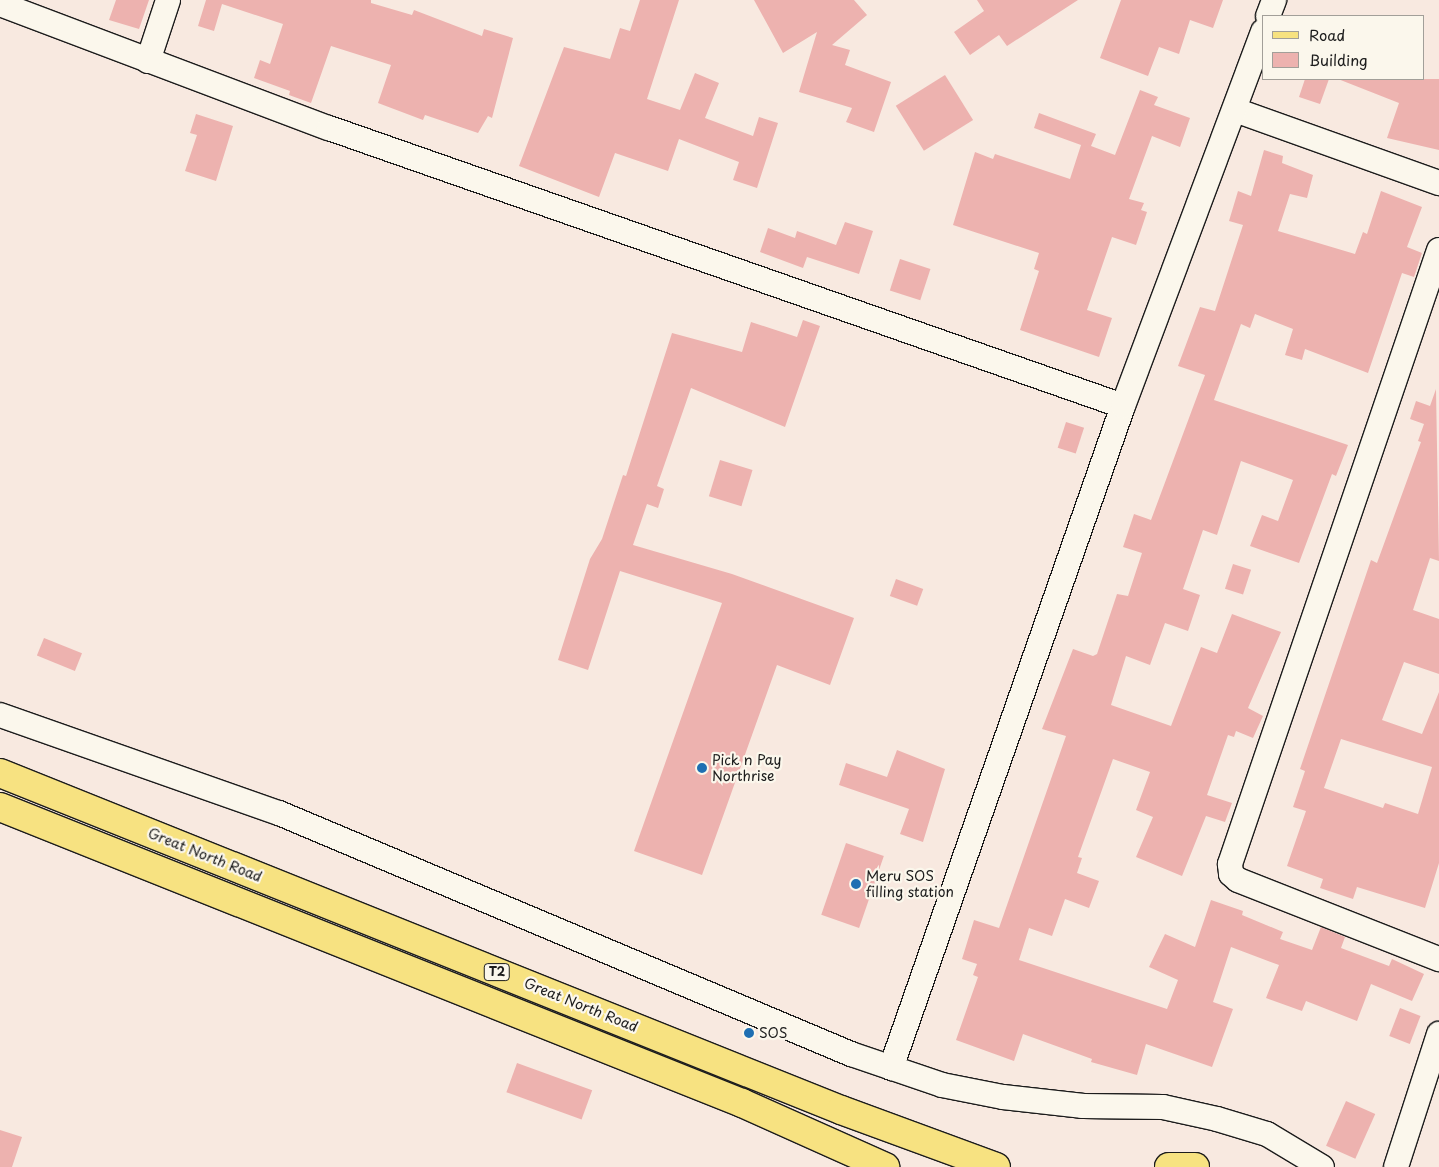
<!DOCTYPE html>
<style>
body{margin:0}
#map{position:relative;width:1439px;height:1167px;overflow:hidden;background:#f8e9e0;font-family:"Playpen Sans",sans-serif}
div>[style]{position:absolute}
.building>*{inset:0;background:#edb2af;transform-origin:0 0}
.roads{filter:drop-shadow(1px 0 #1c1c1c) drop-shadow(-1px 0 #1c1c1c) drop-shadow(0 1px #1c1c1c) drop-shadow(0 -1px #1c1c1c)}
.minor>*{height:24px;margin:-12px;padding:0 12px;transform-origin:12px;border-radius:12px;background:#fbf7ec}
.primary>*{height:28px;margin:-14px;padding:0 14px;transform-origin:14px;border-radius:14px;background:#f7e281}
.dots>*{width:14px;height:14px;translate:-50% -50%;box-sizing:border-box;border:2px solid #fbf7ec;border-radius:50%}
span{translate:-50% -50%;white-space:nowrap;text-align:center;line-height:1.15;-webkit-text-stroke:4.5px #fbf7ec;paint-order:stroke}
.shield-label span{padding:1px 4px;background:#fbf7ec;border:1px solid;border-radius:4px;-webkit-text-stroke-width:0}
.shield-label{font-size:12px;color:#1c1c1c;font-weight:700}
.poi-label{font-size:14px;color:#1c1c1c}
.left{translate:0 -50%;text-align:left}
.street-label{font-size:14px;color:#1c1c1c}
.legend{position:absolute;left:1262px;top:15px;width:162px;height:65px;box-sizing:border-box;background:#fbf7ec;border:1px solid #a29f99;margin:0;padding:6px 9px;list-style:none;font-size:15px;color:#1c1c1c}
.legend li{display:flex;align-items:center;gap:10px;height:25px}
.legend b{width:25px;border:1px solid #a29f99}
</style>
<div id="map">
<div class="building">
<i style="clip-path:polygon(116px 0,149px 0,139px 29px,109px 20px)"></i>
<i style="clip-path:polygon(206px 0,371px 0,371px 3px,412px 15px,414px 10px,482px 36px,484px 29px,513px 38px,492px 118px,488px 116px,478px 133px,425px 115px,423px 120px,378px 103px,391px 65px,331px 46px,311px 103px,289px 95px,290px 91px,254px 78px,260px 60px,270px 64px,283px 24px,222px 4px,214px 31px,198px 26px)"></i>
<i style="clip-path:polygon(640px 0,679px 0,647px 99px,680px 110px,695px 73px,719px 83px,705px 118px,753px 136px,759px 117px,778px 123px,757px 188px,733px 180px,739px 162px,679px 139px,668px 171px,615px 153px,599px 197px,519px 166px,564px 47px,610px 59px,620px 28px,630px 31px)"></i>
<i style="clip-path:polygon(754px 0,854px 0,867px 15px,832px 45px,850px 50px,845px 65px,891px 82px,874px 132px,846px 122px,852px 108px,799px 92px,817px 32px,783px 53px)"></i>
<i style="clip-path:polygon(977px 0,1078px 0,1007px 46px,999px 35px,970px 55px,954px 32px,984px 11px)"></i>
<i style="clip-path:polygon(1121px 0,1223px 0,1213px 28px,1190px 20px,1179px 54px,1159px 47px,1148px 76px,1100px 58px)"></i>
<i style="left:945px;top:75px;width:53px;height:58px;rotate:58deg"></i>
<i style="clip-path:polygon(1305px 79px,1329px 79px,1320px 104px,1299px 97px)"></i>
<i style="clip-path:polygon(1338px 79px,1439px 79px,1439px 150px,1387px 138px,1399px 103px)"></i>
<i style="clip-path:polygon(1140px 90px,1158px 97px,1154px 105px,1190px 118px,1180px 147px,1152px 136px,1129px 199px,1144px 203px,1141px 210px,1147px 212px,1136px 245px,1112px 237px,1087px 310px,1112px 318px,1099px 357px,1020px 330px,1039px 271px,1034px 269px,1039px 253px,953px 225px,975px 152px,993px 159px,995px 154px,1070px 179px,1081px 145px,1034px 128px,1039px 113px,1096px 134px,1091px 146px,1115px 155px)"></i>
<i style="clip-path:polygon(196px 114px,233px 126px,216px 181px,185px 171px,197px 135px,190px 133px)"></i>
<i style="clip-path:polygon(1264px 150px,1283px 156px,1282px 163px,1313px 175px,1307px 198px,1290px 194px,1278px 231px,1355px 254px,1363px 232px,1367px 234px,1381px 191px,1422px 207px,1407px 247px,1422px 253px,1414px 277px,1402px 273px,1368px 373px,1305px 349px,1302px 360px,1285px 355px,1293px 329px,1255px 314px,1250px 328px,1241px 324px,1214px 400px,1348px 445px,1336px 476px,1332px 474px,1299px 563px,1250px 546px,1262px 515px,1278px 521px,1293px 480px,1241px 461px,1217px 535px,1203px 530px,1183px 589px,1200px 595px,1188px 631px,1165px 623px,1150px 665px,1126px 656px,1111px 705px,1171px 726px,1201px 647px,1217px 653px,1232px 614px,1281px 632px,1248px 708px,1263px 716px,1253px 738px,1236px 731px,1234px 737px,1228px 735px,1207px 795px,1232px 803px,1225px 822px,1206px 816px,1182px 876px,1136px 857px,1153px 817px,1136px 810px,1150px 772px,1113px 759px,1078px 857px,1082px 858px,1077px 873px,1099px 881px,1089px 908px,1065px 899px,1052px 936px,1029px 928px,1019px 960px,1167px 1009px,1178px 980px,1149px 967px,1165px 934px,1195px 947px,1211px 900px,1243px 911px,1242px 915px,1283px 932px,1280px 939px,1312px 950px,1321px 927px,1345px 937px,1341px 948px,1389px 966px,1392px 959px,1424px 974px,1412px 1001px,1371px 984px,1357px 1021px,1306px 1001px,1302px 1011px,1266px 998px,1279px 965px,1231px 947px,1213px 1002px,1233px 1009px,1212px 1067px,1146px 1044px,1137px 1075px,1091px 1062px,1092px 1059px,1023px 1034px,1014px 1061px,956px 1040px,978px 977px,973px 975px,977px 964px,962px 959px,974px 920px,999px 928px,1066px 736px,1042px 729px,1073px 649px,1093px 656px,1097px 654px,1117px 594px,1128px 596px,1142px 553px,1123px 547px,1134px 514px,1151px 520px,1205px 375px,1178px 366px,1200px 307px,1215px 311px,1243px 225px,1229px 221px,1238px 191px,1251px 196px)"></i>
<i style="clip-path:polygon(845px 222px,873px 231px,859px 274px,807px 257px,803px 268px,760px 252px,768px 228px,795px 238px,797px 231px,836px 245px)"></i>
<i style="left:900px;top:259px;width:32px;height:33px;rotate:18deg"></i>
<i style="clip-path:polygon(803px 320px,820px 326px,785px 427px,691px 388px,657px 486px,664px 489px,658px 508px,647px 504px,633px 545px,732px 574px,854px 618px,830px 685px,777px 665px,702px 875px,634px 851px,722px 603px,620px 571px,588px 670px,558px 660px,590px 559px,602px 539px,623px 475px,626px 476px,672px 333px,742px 352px,751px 322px,797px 337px)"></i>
<i style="clip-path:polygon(evenodd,1436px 389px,1439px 561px,1430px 558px,1413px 610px,1439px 619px,1439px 674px,1404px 662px,1382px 720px,1422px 734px,1439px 692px,1439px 863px,1425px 908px,1357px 887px,1353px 899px,1320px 888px,1323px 879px,1287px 866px,1306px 811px,1293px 807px,1305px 771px,1300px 769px,1371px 560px,1377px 563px,1421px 442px,1418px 441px,1424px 424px,1410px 419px,1416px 401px,1430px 406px,1436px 389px,1341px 739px,1432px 767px,1418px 814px,1385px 803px,1383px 808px,1324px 788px,1341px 739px)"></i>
<i style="left:1066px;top:422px;width:19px;height:27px;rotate:18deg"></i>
<i style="left:720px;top:460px;width:34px;height:38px;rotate:17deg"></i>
<i style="left:1233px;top:564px;width:19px;height:26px;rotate:18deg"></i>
<i style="left:896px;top:579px;width:29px;height:18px;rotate:20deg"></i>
<i style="left:44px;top:638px;width:41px;height:19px;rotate:22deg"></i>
<i style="clip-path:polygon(897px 750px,945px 769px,923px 842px,900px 834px,909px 809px,839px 785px,846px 763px,887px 777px)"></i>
<i style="left:846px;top:843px;width:40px;height:76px;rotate:19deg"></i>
<i style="left:1400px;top:1008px;width:22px;height:30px;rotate:21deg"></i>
<i style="left:517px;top:1063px;width:80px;height:31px;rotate:20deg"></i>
<i style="left:1346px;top:1101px;width:32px;height:49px;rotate:24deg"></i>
<i style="clip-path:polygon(0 1130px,22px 1137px,12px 1167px,0 1167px)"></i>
</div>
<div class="roads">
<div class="minor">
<i style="left:0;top:4px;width:352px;rotate:20.7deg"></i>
<i style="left:329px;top:128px;width:841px;rotate:19.3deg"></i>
<i style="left:1268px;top:16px;width:17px;rotate:-69deg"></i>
<i style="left:148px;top:61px;width:64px;rotate:-71.8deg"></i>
<i style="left:1235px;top:110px;width:217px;rotate:19.7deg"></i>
<i style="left:1439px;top:250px;width:649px;rotate:108.8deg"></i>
<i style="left:1230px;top:864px;width:10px;rotate:84deg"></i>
<i style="left:1231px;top:874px;width:9px;rotate:41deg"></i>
<i style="left:1238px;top:880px;width:216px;rotate:21.5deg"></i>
<i style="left:0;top:715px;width:296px;rotate:19.4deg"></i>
<i style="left:279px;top:813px;width:621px;rotate:22.85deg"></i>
<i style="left:851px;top:1054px;width:96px;rotate:18.8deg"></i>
<i style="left:942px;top:1085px;width:62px;rotate:11.1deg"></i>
<i style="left:1003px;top:1097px;width:81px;rotate:6.4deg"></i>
<i style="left:1083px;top:1106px;width:80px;rotate:0.7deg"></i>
<i style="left:1163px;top:1107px;width:55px;rotate:12.5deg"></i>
<i style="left:1217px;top:1119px;width:52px;rotate:16.7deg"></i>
<i style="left:1267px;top:1134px;width:64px;rotate:31deg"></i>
<i style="left:891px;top:1068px;width:701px;rotate:-70.69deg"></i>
<i style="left:1123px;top:406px;width:400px;rotate:-69.5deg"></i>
<i style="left:1396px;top:1167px;width:140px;rotate:-72.1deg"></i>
</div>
<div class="primary">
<i style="left:0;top:773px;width:906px;rotate:21.84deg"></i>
<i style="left:841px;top:1110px;width:165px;rotate:20.2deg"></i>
<i style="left:0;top:807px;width:799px;rotate:21.75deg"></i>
<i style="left:742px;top:1103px;width:157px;rotate:24.1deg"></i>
<i style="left:1169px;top:1167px;width:26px"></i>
</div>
</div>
<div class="dots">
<i style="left:702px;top:768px;background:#1f6fb2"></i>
<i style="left:856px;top:884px;background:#1f6fb2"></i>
<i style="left:749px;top:1033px;background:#1f6fb2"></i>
</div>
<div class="shield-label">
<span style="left:497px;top:972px">T2</span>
</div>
<div class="poi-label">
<span class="left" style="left:712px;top:768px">Pick n Pay<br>Northrise</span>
<span class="left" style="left:866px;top:884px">Meru SOS<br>filling station</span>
<span class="left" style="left:759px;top:1033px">SOS</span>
</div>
<div class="street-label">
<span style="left:205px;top:855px;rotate:22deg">Great North Road</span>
<span style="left:581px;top:1005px;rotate:22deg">Great North Road</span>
</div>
<ul class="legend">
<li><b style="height:6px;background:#f7e281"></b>Road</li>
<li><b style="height:14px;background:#edb2af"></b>Building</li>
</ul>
</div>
